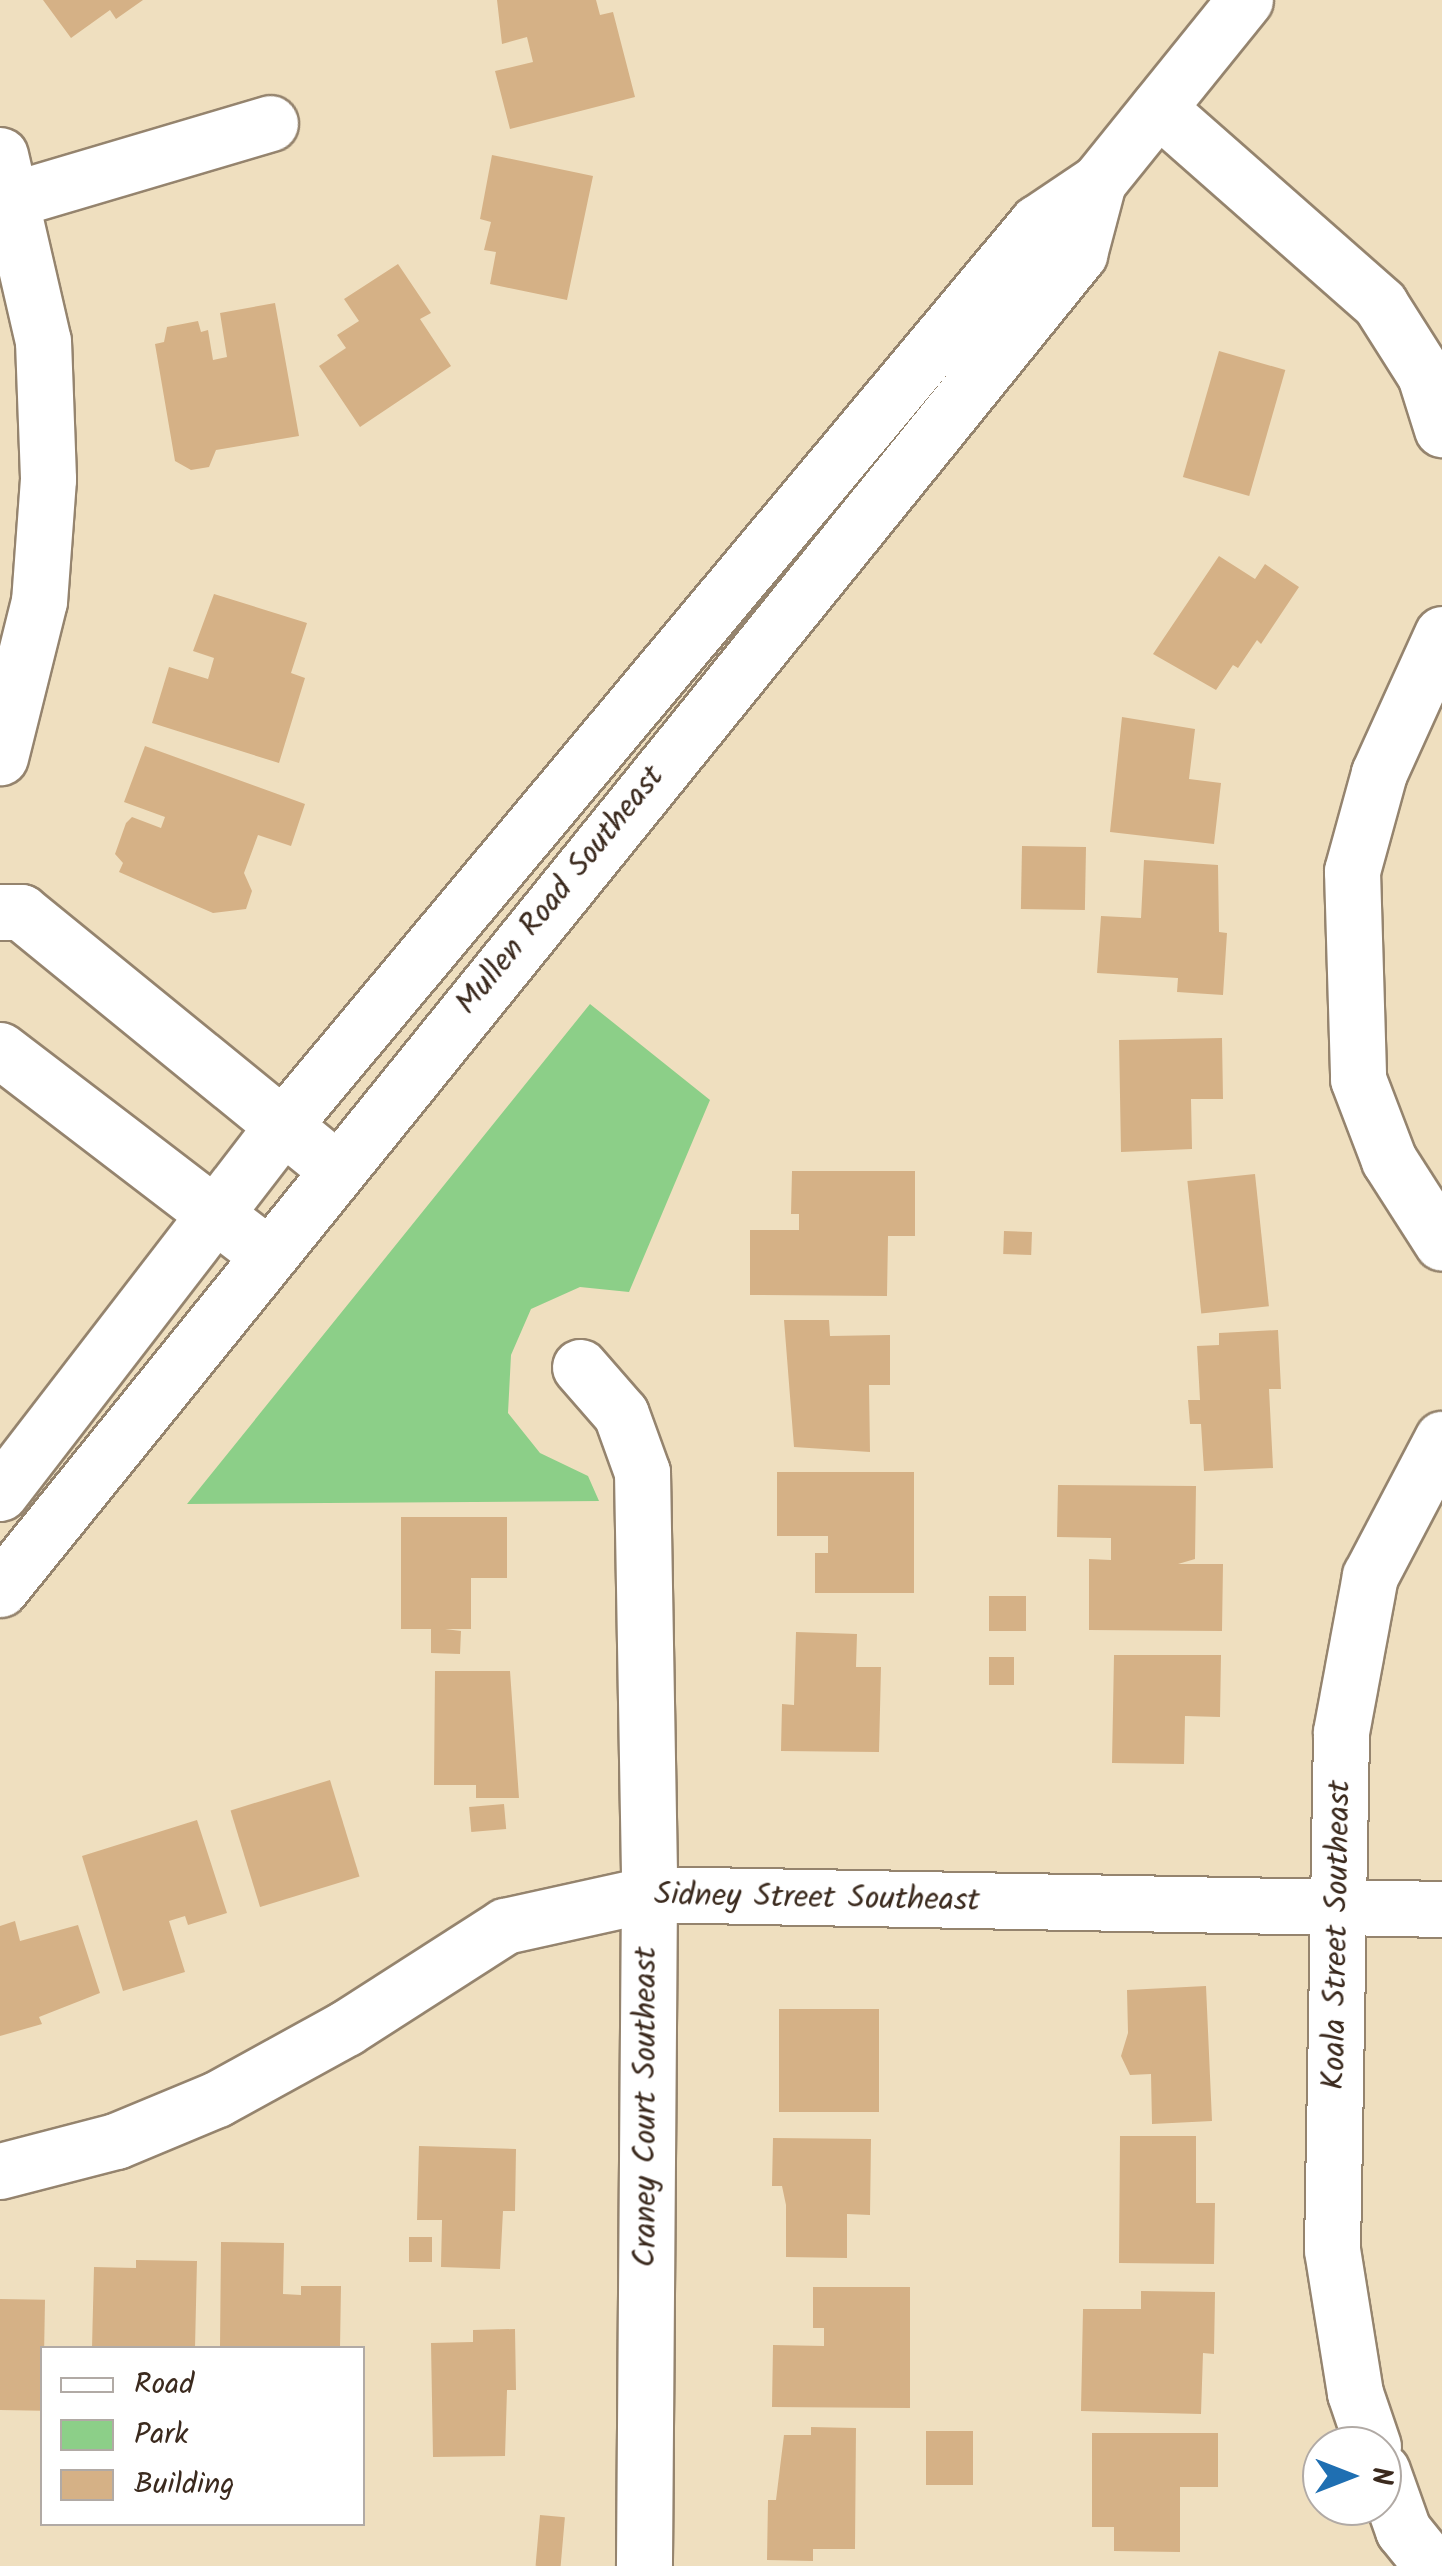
<!DOCTYPE html>
<style>
body{margin:0}
#map{position:relative;width:1442px;height:2566px;overflow:hidden;background:#efdfbf;font-family:Kalam,sans-serif}
div>[style]{position:absolute}
.green>*{inset:0;background:#8ccf88}
.building>*{inset:0;background:#d5b186;transform-origin:0 0}
.roads{filter:drop-shadow(2px 0 #95846e) drop-shadow(-2px 0 #95846e) drop-shadow(0 2px #95846e) drop-shadow(0 -2px #95846e)}
.street>*{height:55px;margin:-27.5px;padding:0 27.5px;transform-origin:27.5px;border-radius:27.5px;background:#fff}
.secondary>*{height:55px;margin:-27.5px;padding:0 27.5px;transform-origin:27.5px;border-radius:27.5px;background:#fff}
span{translate:-50% -50%;white-space:nowrap;text-align:center;line-height:1.15;-webkit-text-stroke:8px #fff;paint-order:stroke}
.street-label{font-size:32px;color:#3b2a1e}
.legend{position:absolute;left:40px;top:2346px;width:325px;height:180px;box-sizing:border-box;background:#fff;border:2px solid #b1aaa5;margin:0;padding:12px 18px;list-style:none;font-size:30px;color:#3b2a1e}
.legend li{display:flex;align-items:center;gap:20px;height:50px}
.legend b{width:50px;border:2px solid #b1aaa5}
.north{position:absolute;left:1302px;top:2426px;width:100px;height:100px;box-sizing:border-box;background:#fff;border:2px solid #b1aaa5;border-radius:50%;rotate:90deg;font-size:28px;font-weight:700;line-height:40px;text-align:center;color:#3b2a1e}
.north::after{content:'';display:block;margin:auto;width:35px;height:45px;background:#1f6fb2;clip-path:polygon(50% 0,100% 100%,50% 72%,0 100%)}
</style>
<div id="map">
<div class="green">
<i style="clip-path:polygon(590px 1004px,710px 1100px,629px 1292px,580px 1287px,531px 1309px,511px 1355px,508px 1413px,540px 1453px,588px 1476px,599px 1501px,187px 1504px)"></i>
</div>
<div class="building">
<i style="clip-path:polygon(43px 0,143px 0,116px 19px,110px 10px,71px 38px)"></i>
<i style="clip-path:polygon(497px 0,596px 0,600px 15px,613px 12px,635px 97px,510px 129px,495px 71px,533px 62px,527px 37px,502px 44px)"></i>
<i style="clip-path:polygon(492px 155px,593px 176px,567px 300px,490px 284px,496px 252px,484px 250px,491px 222px,480px 219px)"></i>
<i style="clip-path:polygon(398px 264px,431px 313px,420px 319px,451px 366px,360px 427px,319px 366px,346px 348px,337px 335px,359px 321px,344px 299px)"></i>
<i style="clip-path:polygon(275px 303px,299px 436px,216px 450px,209px 467px,191px 470px,175px 461px,155px 344px,164px 342px,167px 327px,198px 321px,201px 332px,208px 330px,213px 360px,227px 357px,220px 313px)"></i>
<i style="left:1219px;top:351px;width:69px;height:131px;rotate:16deg"></i>
<i style="clip-path:polygon(1219px 556px,1255px 579px,1265px 564px,1299px 587px,1261px 644px,1257px 640px,1238px 668px,1233px 665px,1216px 690px,1153px 654px)"></i>
<i style="clip-path:polygon(214px 594px,307px 623px,291px 673px,305px 678px,279px 763px,152px 723px,169px 667px,208px 679px,214px 658px,193px 651px)"></i>
<i style="clip-path:polygon(1122px 717px,1195px 729px,1189px 779px,1221px 783px,1214px 844px,1110px 832px)"></i>
<i style="clip-path:polygon(145px 746px,305px 804px,291px 846px,258px 835px,244px 873px,252px 891px,246px 909px,213px 913px,119px 872px,123px 863px,115px 854px,126px 823px,132px 817px,161px 828px,165px 817px,124px 802px)"></i>
<i style="left:1022px;top:846px;width:64px;height:63px;rotate:1deg"></i>
<i style="clip-path:polygon(1144px 860px,1218px 865px,1219px 932px,1227px 933px,1223px 995px,1177px 992px,1178px 978px,1097px 973px,1101px 916px,1141px 918px)"></i>
<i style="clip-path:polygon(1222px 1038px,1223px 1099px,1191px 1099px,1192px 1149px,1121px 1152px,1119px 1040px)"></i>
<i style="clip-path:polygon(792px 1171px,915px 1171px,915px 1236px,888px 1236px,887px 1296px,750px 1295px,750px 1230px,799px 1230px,799px 1214px,791px 1214px)"></i>
<i style="left:1255px;top:1174px;width:133px;height:68px;rotate:84deg"></i>
<i style="left:1004px;top:1231px;width:28px;height:23px;rotate:2deg"></i>
<i style="clip-path:polygon(784px 1320px,829px 1320px,830px 1336px,890px 1335px,890px 1385px,869px 1385px,870px 1452px,794px 1447px)"></i>
<i style="clip-path:polygon(1278px 1330px,1281px 1389px,1269px 1389px,1273px 1468px,1204px 1471px,1201px 1424px,1190px 1424px,1188px 1400px,1200px 1400px,1197px 1346px,1219px 1345px,1219px 1333px)"></i>
<i style="clip-path:polygon(777px 1472px,914px 1472px,914px 1593px,815px 1593px,815px 1553px,828px 1553px,828px 1536px,777px 1536px)"></i>
<i style="clip-path:polygon(1058px 1485px,1196px 1486px,1195px 1559px,1178px 1564px,1223px 1564px,1222px 1631px,1089px 1630px,1089px 1559px,1111px 1560px,1111px 1538px,1057px 1537px)"></i>
<i style="clip-path:polygon(401px 1517px,507px 1517px,507px 1578px,471px 1578px,471px 1629px,445px 1629px,461px 1631px,460px 1654px,431px 1653px,431px 1629px,401px 1629px)"></i>
<i style="left:989px;top:1596px;width:37px;height:35px"></i>
<i style="clip-path:polygon(796px 1632px,857px 1634px,856px 1667px,881px 1667px,879px 1752px,781px 1751px,782px 1704px,794px 1705px)"></i>
<i style="clip-path:polygon(1114px 1655px,1221px 1655px,1220px 1717px,1185px 1716px,1184px 1764px,1112px 1763px)"></i>
<i style="left:989px;top:1657px;width:25px;height:28px"></i>
<i style="clip-path:polygon(435px 1671px,510px 1671px,519px 1798px,476px 1798px,476px 1785px,434px 1785px)"></i>
<i style="left:330px;top:1780px;width:101px;height:104px;rotate:73deg"></i>
<i style="left:504px;top:1804px;width:25px;height:35px;rotate:85deg"></i>
<i style="clip-path:polygon(197px 1820px,227px 1913px,188px 1925px,185px 1916px,169px 1921px,185px 1972px,123px 1991px,82px 1856px)"></i>
<i style="clip-path:polygon(15px 1921px,20px 1941px,78px 1925px,100px 1993px,39px 2017px,42px 2024px,0 2036px,0 1926px)"></i>
<i style="clip-path:polygon(1206px 1986px,1212px 2121px,1152px 2124px,1151px 2074px,1130px 2075px,1121px 2056px,1128px 2033px,1127px 1990px)"></i>
<i style="left:779px;top:2009px;width:100px;height:103px"></i>
<i style="clip-path:polygon(1120px 2136px,1196px 2136px,1196px 2203px,1215px 2203px,1214px 2264px,1119px 2263px)"></i>
<i style="clip-path:polygon(773px 2138px,871px 2139px,870px 2215px,847px 2214px,847px 2258px,786px 2257px,786px 2205px,782px 2186px,772px 2186px)"></i>
<i style="clip-path:polygon(419px 2146px,516px 2149px,515px 2211px,503px 2211px,500px 2269px,441px 2267px,442px 2220px,417px 2220px)"></i>
<i style="left:409px;top:2237px;width:23px;height:25px"></i>
<i style="clip-path:polygon(221px 2242px,284px 2243px,283px 2294px,301px 2295px,301px 2286px,341px 2286px,340px 2348px,220px 2348px)"></i>
<i style="clip-path:polygon(136px 2260px,197px 2261px,195px 2348px,92px 2348px,94px 2267px,136px 2268px)"></i>
<i style="clip-path:polygon(813px 2287px,910px 2287px,910px 2408px,772px 2407px,773px 2345px,824px 2346px,824px 2328px,813px 2328px)"></i>
<i style="clip-path:polygon(1141px 2291px,1215px 2292px,1214px 2354px,1203px 2353px,1201px 2414px,1081px 2411px,1083px 2309px,1141px 2309px)"></i>
<i style="left:0;top:2299px;width:45px;height:111px;rotate:1deg"></i>
<i style="clip-path:polygon(515px 2329px,516px 2390px,507px 2390px,505px 2456px,433px 2457px,431px 2343px,473px 2342px,473px 2330px)"></i>
<i style="clip-path:polygon(811px 2427px,856px 2428px,855px 2549px,813px 2549px,813px 2561px,767px 2560px,768px 2500px,776px 2500px,784px 2435px,811px 2435px)"></i>
<i style="left:926px;top:2431px;width:47px;height:54px"></i>
<i style="clip-path:polygon(1092px 2433px,1218px 2433px,1218px 2487px,1180px 2487px,1180px 2552px,1114px 2551px,1114px 2527px,1092px 2527px)"></i>
<i style="left:540px;top:2515px;width:25px;height:51px;rotate:5deg"></i>
</div>
<div class="roads">
<div class="street">
<i style="left:1158px;top:108px;width:296px;rotate:41.4deg"></i>
<i style="left:1380px;top:304px;width:84px;rotate:57.6deg"></i>
<i style="left:1425px;top:375px;width:57px;rotate:72.5deg"></i>
<i style="left:0;top:155px;width:191px;rotate:77deg"></i>
<i style="left:43px;top:341px;width:138px;rotate:87.9deg"></i>
<i style="left:48px;top:479px;width:122px;rotate:94.2deg"></i>
<i style="left:39px;top:601px;width:161px;rotate:104deg"></i>
<i style="left:14px;top:199px;width:267px;rotate:-16.5deg"></i>
<i style="left:1442px;top:634px;width:153px;rotate:114.4deg"></i>
<i style="left:1379px;top:773px;width:102px;rotate:105.4deg"></i>
<i style="left:1352px;top:871px;width:208px;rotate:88.3deg"></i>
<i style="left:1358px;top:1079px;width:87px;rotate:69.1deg"></i>
<i style="left:1389px;top:1160px;width:98px;rotate:57.4deg"></i>
<i style="left:0;top:912px;width:21px"></i>
<i style="left:21px;top:912px;width:405px;rotate:39.2deg"></i>
<i style="left:0;top:1050px;width:337px;rotate:37.4deg"></i>
<i style="left:580px;top:1367px;width:62px;rotate:48.9deg"></i>
<i style="left:621px;top:1414px;width:62px;rotate:70.1deg"></i>
<i style="left:642px;top:1472px;width:422px;rotate:89deg"></i>
<i style="left:649px;top:1894px;width:672px;rotate:90.43deg"></i>
<i style="left:0;top:2171px;width:120px;rotate:-14.5deg"></i>
<i style="left:116px;top:2141px;width:109px;rotate:-22.6deg"></i>
<i style="left:217px;top:2099px;width:147px;rotate:-28.8deg"></i>
<i style="left:346px;top:2028px;width:189px;rotate:-32.7deg"></i>
<i style="left:505px;top:1926px;width:148px;rotate:-12.5deg"></i>
<i style="left:649px;top:1894px;width:793px;rotate:1.08deg"></i>
<i style="left:1373px;top:2446px;width:56px;rotate:-108.8deg"></i>
<i style="left:1355px;top:2393px;width:145px;rotate:-99.1deg"></i>
<i style="left:1332px;top:2250px;width:518px;rotate:-89deg"></i>
<i style="left:1341px;top:1732px;width:159px;rotate:-79.5deg"></i>
<i style="left:1370px;top:1576px;width:155px;rotate:-62.3deg"></i>
<i style="left:1382px;top:2471px;width:63px;rotate:70.4deg"></i>
<i style="left:1403px;top:2530px;width:46px;rotate:51.1deg"></i>
</div>
<div class="secondary">
<i style="left:0;top:1493px;width:464px;rotate:-52.4deg"></i>
<i style="left:283px;top:1125px;width:1176px;rotate:-50.11deg"></i>
<i style="left:1037px;top:223px;width:73px;rotate:-33.9deg"></i>
<i style="left:1098px;top:182px;width:234px;rotate:-51.1deg"></i>
<i style="left:0;top:1589px;width:1717px;rotate:-51.05deg"></i>
<i style="left:1079px;top:254px;width:74px;rotate:-75.2deg"></i>
</div>
</div>
<div class="street-label">
<span style="left:561px;top:891px;rotate:-51deg">Mullen Road Southeast</span>
<span style="left:817px;top:1899px;rotate:1deg">Sidney Street Southeast</span>
<span style="left:1338px;top:1935px;rotate:-89deg">Koala Street Southeast</span>
<span style="left:647px;top:2107px;rotate:-90deg">Craney Court Southeast</span>
</div>
<ul class="legend">
<li><b style="height:12px;background:#fff"></b>Road</li>
<li><b style="height:28px;background:#8ccf88"></b>Park</li>
<li><b style="height:28px;background:#d5b186"></b>Building</li>
</ul>
<div class="north">N</div>
</div>
